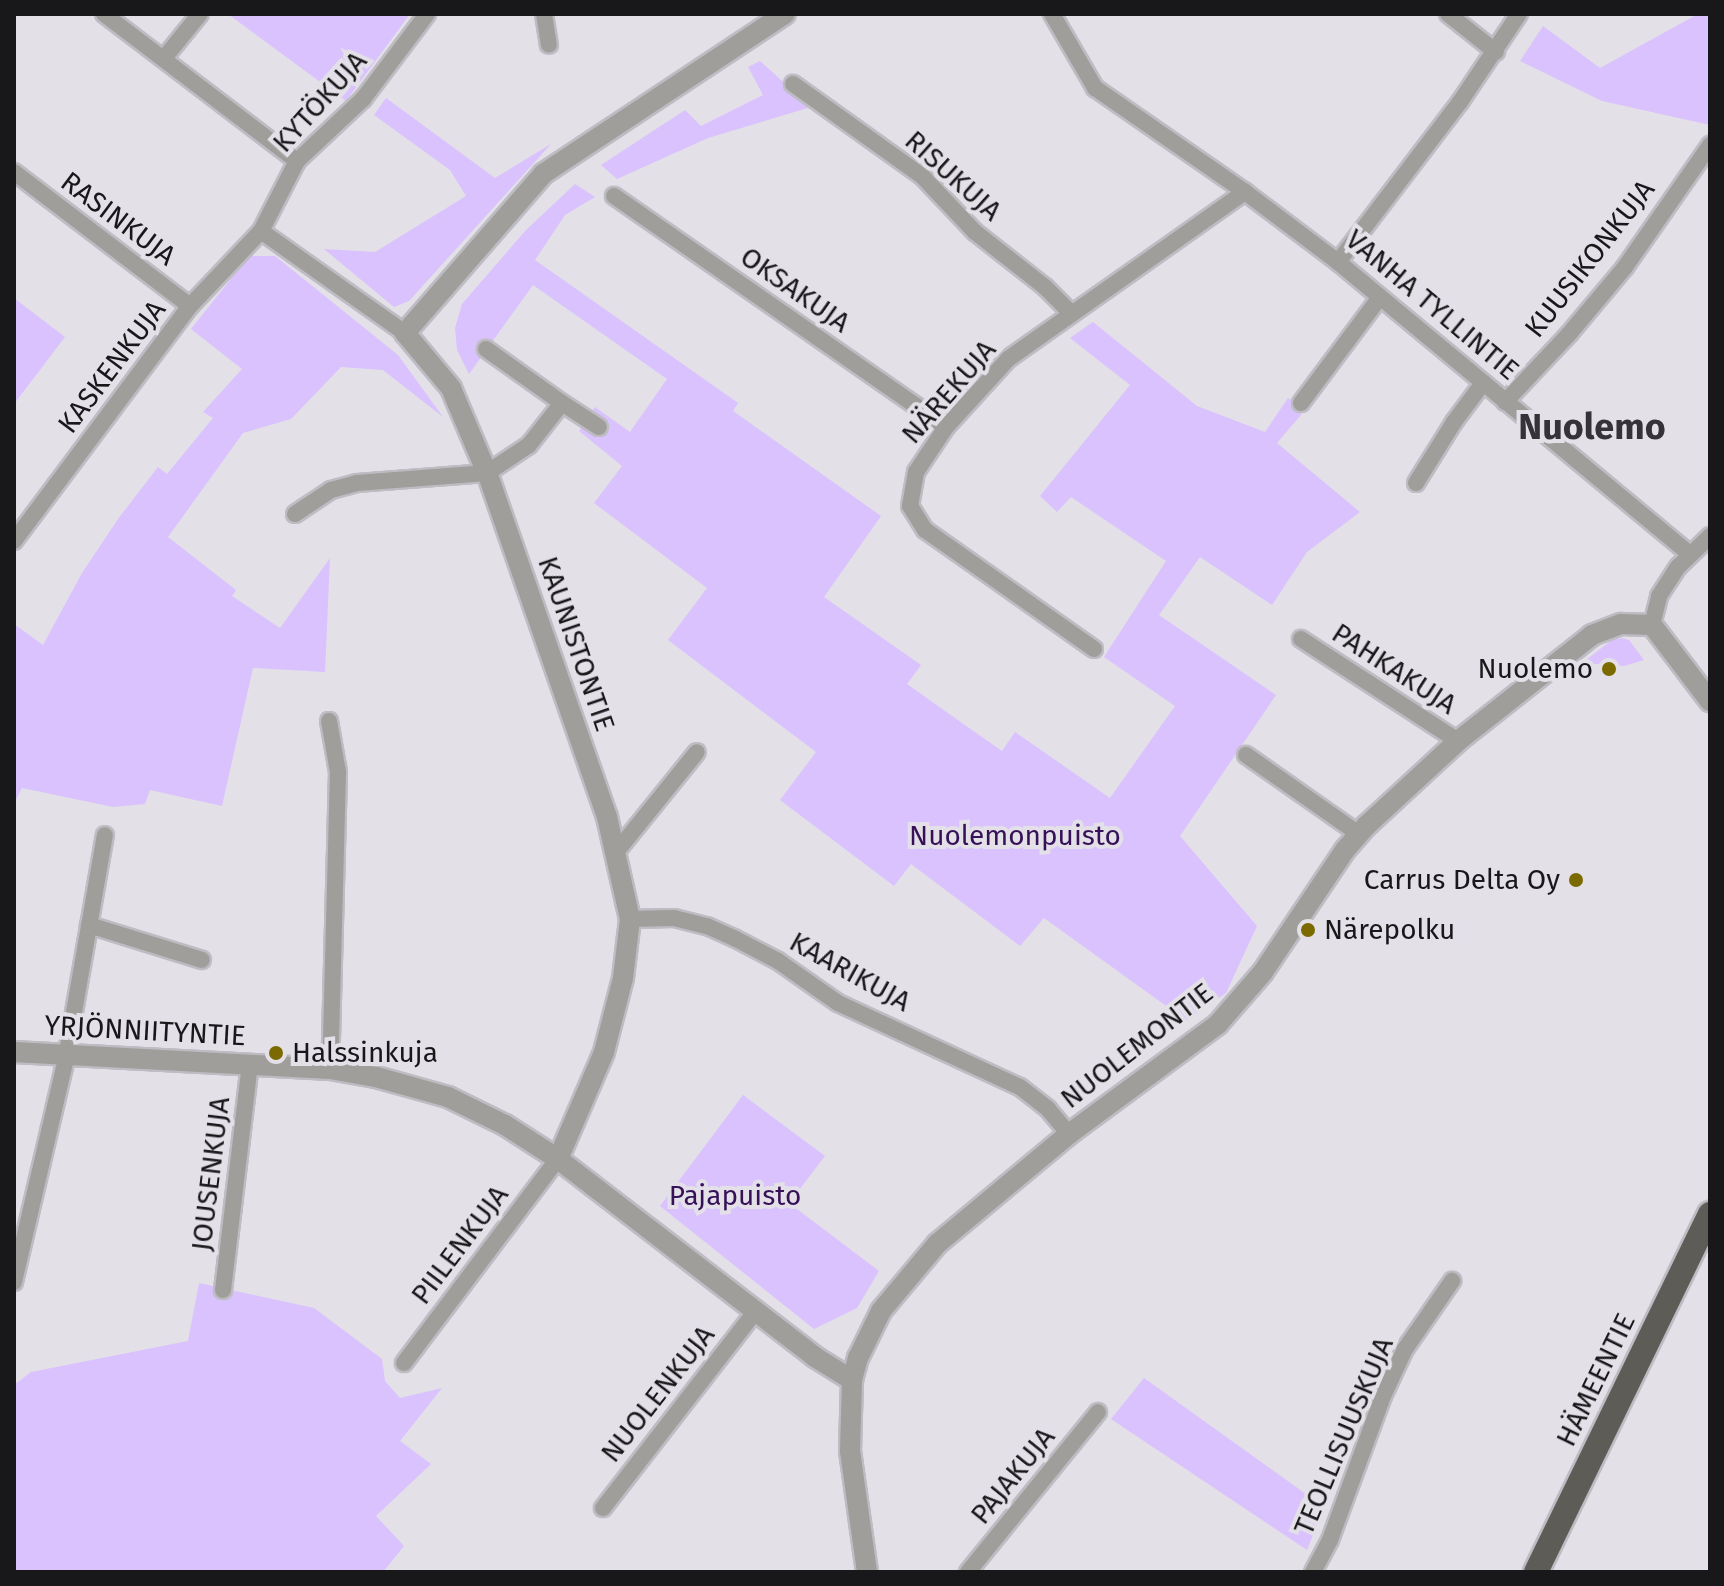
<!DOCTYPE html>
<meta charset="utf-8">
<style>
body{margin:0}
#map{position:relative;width:1724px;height:1586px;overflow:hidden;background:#e3e0e8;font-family:"Fira Sans",sans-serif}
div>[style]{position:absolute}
.green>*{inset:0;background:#d9c2fd}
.roads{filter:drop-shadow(2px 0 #bebcc3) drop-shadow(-2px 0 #bebcc3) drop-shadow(0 2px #bebcc3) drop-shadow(0 -2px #bebcc3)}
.minor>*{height:16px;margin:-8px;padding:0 8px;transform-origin:8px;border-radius:8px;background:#9f9e9b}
.tertiary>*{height:20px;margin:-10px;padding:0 10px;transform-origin:10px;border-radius:10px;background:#9f9e9b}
.trunk>*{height:24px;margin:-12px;padding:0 12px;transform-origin:12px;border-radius:12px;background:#5d5c56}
.dots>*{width:22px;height:22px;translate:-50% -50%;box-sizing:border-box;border:4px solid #e3e0e8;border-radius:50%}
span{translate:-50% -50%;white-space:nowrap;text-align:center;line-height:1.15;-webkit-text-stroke:8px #e3e0e8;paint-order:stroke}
.street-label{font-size:28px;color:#181719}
.poi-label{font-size:28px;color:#181719}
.right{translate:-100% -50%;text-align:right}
.left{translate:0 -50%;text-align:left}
.park-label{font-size:28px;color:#361158}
.district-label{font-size:36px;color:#353238;font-weight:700}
.frame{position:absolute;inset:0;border:16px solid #181719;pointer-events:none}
</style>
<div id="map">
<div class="green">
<i style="clip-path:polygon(228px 14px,410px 14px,346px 101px)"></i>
<i style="clip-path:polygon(1698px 14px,1710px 14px,1710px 125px,1602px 101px,1520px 61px,1543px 26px,1600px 68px)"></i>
<i style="clip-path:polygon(760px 61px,811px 107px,708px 138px,617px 179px,601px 165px,685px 110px,701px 126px,763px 95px,748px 67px)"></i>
<i style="clip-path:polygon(386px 98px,495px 178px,551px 144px,409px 301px,394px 307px,324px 249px,375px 252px,466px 196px,450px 170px,374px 115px)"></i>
<i style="clip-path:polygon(575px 184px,595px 197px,565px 215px,535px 260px,738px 403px,733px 411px,881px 516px,824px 597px,921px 665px,907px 684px,952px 716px,1002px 751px,1015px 732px,1110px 798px,1175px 706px,1104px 657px,1166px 561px,1071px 497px,1057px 512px,1040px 496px,1130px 385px,1070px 338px,1093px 322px,1197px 406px,1265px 432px,1288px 398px,1306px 409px,1277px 443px,1360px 512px,1307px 552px,1272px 605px,1200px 557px,1159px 615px,1276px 695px,1180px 836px,1257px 926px,1226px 993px,1187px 1021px,1044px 918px,1020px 946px,911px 864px,894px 886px,780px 800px,816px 752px,668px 640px,707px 588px,594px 503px,622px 466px,579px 431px,595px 407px,630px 432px,667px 379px,533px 285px,469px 374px,457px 350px,455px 328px,462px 304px,526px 230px)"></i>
<i style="clip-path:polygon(249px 256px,275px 256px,398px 355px,443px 417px,383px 370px,341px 367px,291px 419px,243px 433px,168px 537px,236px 590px,232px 596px,280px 628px,330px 558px,325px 672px,253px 668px,222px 806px,150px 790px,145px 804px,113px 807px,22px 788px,14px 804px,14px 624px,43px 645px,82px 573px,118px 519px,158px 467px,167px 474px,213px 418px,203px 412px,242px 369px,191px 329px)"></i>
<i style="clip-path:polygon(14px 298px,65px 337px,14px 404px)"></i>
<i style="clip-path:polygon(1622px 638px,1629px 640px,1644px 660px,1624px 666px,1582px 663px,1612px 640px)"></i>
<i style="clip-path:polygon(743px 1095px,825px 1156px,789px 1203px,879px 1271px,857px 1308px,814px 1329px,660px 1206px)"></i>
<i style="clip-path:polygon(199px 1283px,314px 1308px,382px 1359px,385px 1381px,400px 1398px,442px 1388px,400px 1441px,431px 1464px,376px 1516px,404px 1546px,383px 1572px,14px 1572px,14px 1385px,31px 1372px,188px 1341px)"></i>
<i style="clip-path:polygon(1144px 1378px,1324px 1507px,1307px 1550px,1111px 1419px)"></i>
</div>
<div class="roads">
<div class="minor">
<i style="left:104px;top:14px;width:243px;rotate:37.3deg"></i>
<i style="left:544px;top:14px;width:31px;rotate:81deg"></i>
<i style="left:1052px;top:14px;width:86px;rotate:59.8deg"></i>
<i style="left:1095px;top:88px;width:183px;rotate:34.7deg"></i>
<i style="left:1245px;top:192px;width:116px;rotate:37deg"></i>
<i style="left:1338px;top:262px;width:455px;rotate:39.7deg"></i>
<i style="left:1448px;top:14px;width:61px;rotate:38.4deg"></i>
<i style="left:165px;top:57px;width:55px;rotate:-50.9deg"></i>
<i style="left:793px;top:84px;width:158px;rotate:35.5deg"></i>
<i style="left:922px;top:176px;width:77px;rotate:46.6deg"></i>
<i style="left:975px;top:232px;width:89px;rotate:38.2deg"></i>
<i style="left:1045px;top:287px;width:38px;rotate:45deg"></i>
<i style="left:14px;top:172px;width:221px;rotate:37.3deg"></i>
<i style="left:614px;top:196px;width:404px;rotate:34.8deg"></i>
<i style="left:261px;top:231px;width:176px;rotate:35.3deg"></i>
<i style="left:1338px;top:262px;width:201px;rotate:-52.7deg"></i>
<i style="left:1460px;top:102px;width:106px;rotate:-56.2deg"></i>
<i style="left:486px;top:349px;width:93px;rotate:35.4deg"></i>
<i style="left:1505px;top:402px;width:93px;rotate:-46.7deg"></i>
<i style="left:1569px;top:334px;width:87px;rotate:-50.1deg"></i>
<i style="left:1625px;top:267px;width:149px;rotate:-55.1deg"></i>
<i style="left:1301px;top:403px;width:132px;rotate:-53.3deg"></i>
<i style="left:1416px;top:483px;width:72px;rotate:-58.1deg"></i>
<i style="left:1454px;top:422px;width:49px;rotate:-53.4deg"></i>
<i style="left:295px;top:514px;width:43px;rotate:-33.7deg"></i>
<i style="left:331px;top:490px;width:27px;rotate:-15deg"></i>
<i style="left:357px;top:483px;width:130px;rotate:-4.4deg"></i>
<i style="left:487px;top:473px;width:50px;rotate:-33.7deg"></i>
<i style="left:529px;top:445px;width:53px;rotate:-51.8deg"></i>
<i style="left:562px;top:403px;width:44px;rotate:33deg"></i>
<i style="left:14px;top:541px;width:294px;rotate:-53.2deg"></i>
<i style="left:190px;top:306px;width:103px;rotate:-46.6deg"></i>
<i style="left:261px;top:231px;width:79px;rotate:-62.8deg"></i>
<i style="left:297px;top:161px;width:91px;rotate:-43.2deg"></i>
<i style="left:363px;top:99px;width:106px;rotate:-53deg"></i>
<i style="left:1652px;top:625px;width:30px;rotate:-76deg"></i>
<i style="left:1659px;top:596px;width:35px;rotate:-57deg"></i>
<i style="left:1678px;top:567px;width:45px;rotate:-44.1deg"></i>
<i style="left:1301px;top:639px;width:187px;rotate:33deg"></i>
<i style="left:1094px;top:649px;width:207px;rotate:-144.8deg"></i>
<i style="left:925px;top:530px;width:28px;rotate:-122deg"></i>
<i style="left:910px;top:506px;width:35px;rotate:-80deg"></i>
<i style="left:916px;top:472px;width:54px;rotate:-56.3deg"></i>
<i style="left:946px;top:427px;width:92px;rotate:-47.6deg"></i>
<i style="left:1008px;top:359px;width:290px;rotate:-35.2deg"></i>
<i style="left:329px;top:721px;width:52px;rotate:80deg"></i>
<i style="left:338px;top:772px;width:297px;rotate:91.5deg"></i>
<i style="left:1246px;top:755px;width:138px;rotate:35deg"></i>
<i style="left:617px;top:851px;width:127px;rotate:-51.1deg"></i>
<i style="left:630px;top:919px;width:44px;rotate:-1.3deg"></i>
<i style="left:674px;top:918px;width:34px;rotate:14deg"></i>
<i style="left:707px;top:926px;width:30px;rotate:24deg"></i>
<i style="left:734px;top:938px;width:50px;rotate:27.6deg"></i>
<i style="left:778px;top:961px;width:73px;rotate:35deg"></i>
<i style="left:838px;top:1003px;width:200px;rotate:24.8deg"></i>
<i style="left:1020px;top:1087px;width:36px;rotate:38deg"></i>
<i style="left:1048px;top:1109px;width:33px;rotate:50deg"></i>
<i style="left:89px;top:925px;width:118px;rotate:17.2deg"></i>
<i style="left:14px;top:1282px;width:230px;rotate:-76.9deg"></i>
<i style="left:66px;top:1058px;width:226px;rotate:-80.1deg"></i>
<i style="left:223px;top:1290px;width:228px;rotate:-83.2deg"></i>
<i style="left:404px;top:1363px;width:256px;rotate:-53deg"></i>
<i style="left:603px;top:1508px;width:248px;rotate:-52.2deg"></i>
<i style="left:968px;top:1572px;width:206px;rotate:-50.9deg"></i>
<i style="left:1313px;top:1572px;width:36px;rotate:-62deg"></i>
<i style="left:1330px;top:1540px;width:153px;rotate:-69.8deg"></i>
<i style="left:1383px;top:1396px;width:52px;rotate:-64.9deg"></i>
<i style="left:1405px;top:1349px;width:83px;rotate:-55.3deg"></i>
</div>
<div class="tertiary">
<i style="left:14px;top:1052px;width:316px;rotate:3.1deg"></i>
<i style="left:330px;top:1069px;width:47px;rotate:9.9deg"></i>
<i style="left:376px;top:1077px;width:75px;rotate:15.5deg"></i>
<i style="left:448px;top:1097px;width:64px;rotate:26.2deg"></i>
<i style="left:505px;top:1125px;width:63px;rotate:32.7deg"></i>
<i style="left:558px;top:1159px;width:324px;rotate:37.6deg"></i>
<i style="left:815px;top:1357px;width:44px;rotate:31.9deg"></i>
<i style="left:558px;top:1159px;width:116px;rotate:-66.7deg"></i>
<i style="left:604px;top:1052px;width:76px;rotate:-75.6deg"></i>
<i style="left:623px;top:978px;width:59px;rotate:-83.2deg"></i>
<i style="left:630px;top:919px;width:105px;rotate:-102.7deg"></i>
<i style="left:607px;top:817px;width:364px;rotate:-109.2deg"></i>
<i style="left:487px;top:473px;width:92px;rotate:-113deg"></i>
<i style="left:451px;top:388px;width:72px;rotate:-129.9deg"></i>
<i style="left:405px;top:333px;width:211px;rotate:-49deg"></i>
<i style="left:543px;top:174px;width:290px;rotate:-33.5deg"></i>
<i style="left:867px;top:1572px;width:122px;rotate:-98deg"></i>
<i style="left:850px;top:1451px;width:71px;rotate:-88.4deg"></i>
<i style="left:852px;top:1380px;width:23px;rotate:-75deg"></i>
<i style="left:858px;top:1358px;width:52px;rotate:-63.9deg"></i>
<i style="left:881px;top:1311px;width:87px;rotate:-50.1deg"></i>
<i style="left:937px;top:1244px;width:172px;rotate:-39.8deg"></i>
<i style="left:1069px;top:1134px;width:185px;rotate:-36.4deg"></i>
<i style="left:1218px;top:1024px;width:69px;rotate:-49.1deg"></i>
<i style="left:1263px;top:972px;width:147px;rotate:-56.1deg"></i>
<i style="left:1345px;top:850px;width:33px;rotate:-49deg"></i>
<i style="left:1367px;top:825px;width:124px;rotate:-42.7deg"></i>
<i style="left:1458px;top:741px;width:171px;rotate:-38.3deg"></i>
<i style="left:1592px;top:635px;width:31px;rotate:-21deg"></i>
<i style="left:1621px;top:624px;width:31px;rotate:2deg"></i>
<i style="left:1652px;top:625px;width:96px;rotate:52.7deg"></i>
</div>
<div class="trunk">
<i style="left:1536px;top:1572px;width:398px;rotate:-64.1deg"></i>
</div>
</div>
<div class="dots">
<i style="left:1609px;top:669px;background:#7b6a00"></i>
<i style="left:1576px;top:880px;background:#7b6a00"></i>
<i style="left:1308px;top:930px;background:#7b6a00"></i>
<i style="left:276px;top:1053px;background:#7b6a00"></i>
</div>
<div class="street-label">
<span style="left:320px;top:102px;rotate:-48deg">KYTÖKUJA</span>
<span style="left:953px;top:176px;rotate:42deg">RISUKUJA</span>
<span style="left:118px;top:219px;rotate:37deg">RASINKUJA</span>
<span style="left:1590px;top:259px;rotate:-52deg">KUUSIKONKUJA</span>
<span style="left:795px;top:290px;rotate:35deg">OKSAKUJA</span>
<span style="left:1432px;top:305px;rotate:40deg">VANHA TYLLINTIE</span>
<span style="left:112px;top:367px;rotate:-53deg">KASKENKUJA</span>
<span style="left:949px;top:392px;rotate:-49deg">NÄREKUJA</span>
<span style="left:576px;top:644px;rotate:71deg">KAUNISTONTIE</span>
<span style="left:1394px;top:669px;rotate:33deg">PAHKAKUJA</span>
<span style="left:850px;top:972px;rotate:29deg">KAARIKUJA</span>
<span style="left:145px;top:1031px;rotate:3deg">YRJÖNNIITYNTIE</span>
<span style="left:1137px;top:1046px;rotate:-38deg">NUOLEMONTIE</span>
<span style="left:211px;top:1174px;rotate:-83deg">JOUSENKUJA</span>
<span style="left:460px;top:1245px;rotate:-53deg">PIILENKUJA</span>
<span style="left:1596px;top:1380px;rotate:-64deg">HÄMEENTIE</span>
<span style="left:658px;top:1394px;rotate:-52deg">NUOLENKUJA</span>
<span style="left:1344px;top:1436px;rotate:-67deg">TEOLLISUUSKUJA</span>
<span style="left:1013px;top:1476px;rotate:-51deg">PAJAKUJA</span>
</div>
<div class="poi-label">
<span class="right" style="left:1593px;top:669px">Nuolemo</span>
<span class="right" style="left:1560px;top:880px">Carrus Delta Oy</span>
<span class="left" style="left:1324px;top:930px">Närepolku</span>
<span class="left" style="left:292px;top:1053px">Halssinkuja</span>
</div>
<div class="park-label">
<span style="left:1015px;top:836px">Nuolemonpuisto</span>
<span style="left:735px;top:1196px">Pajapuisto</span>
</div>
<div class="district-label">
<span style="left:1592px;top:428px">Nuolemo</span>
</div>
<div class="frame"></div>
</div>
